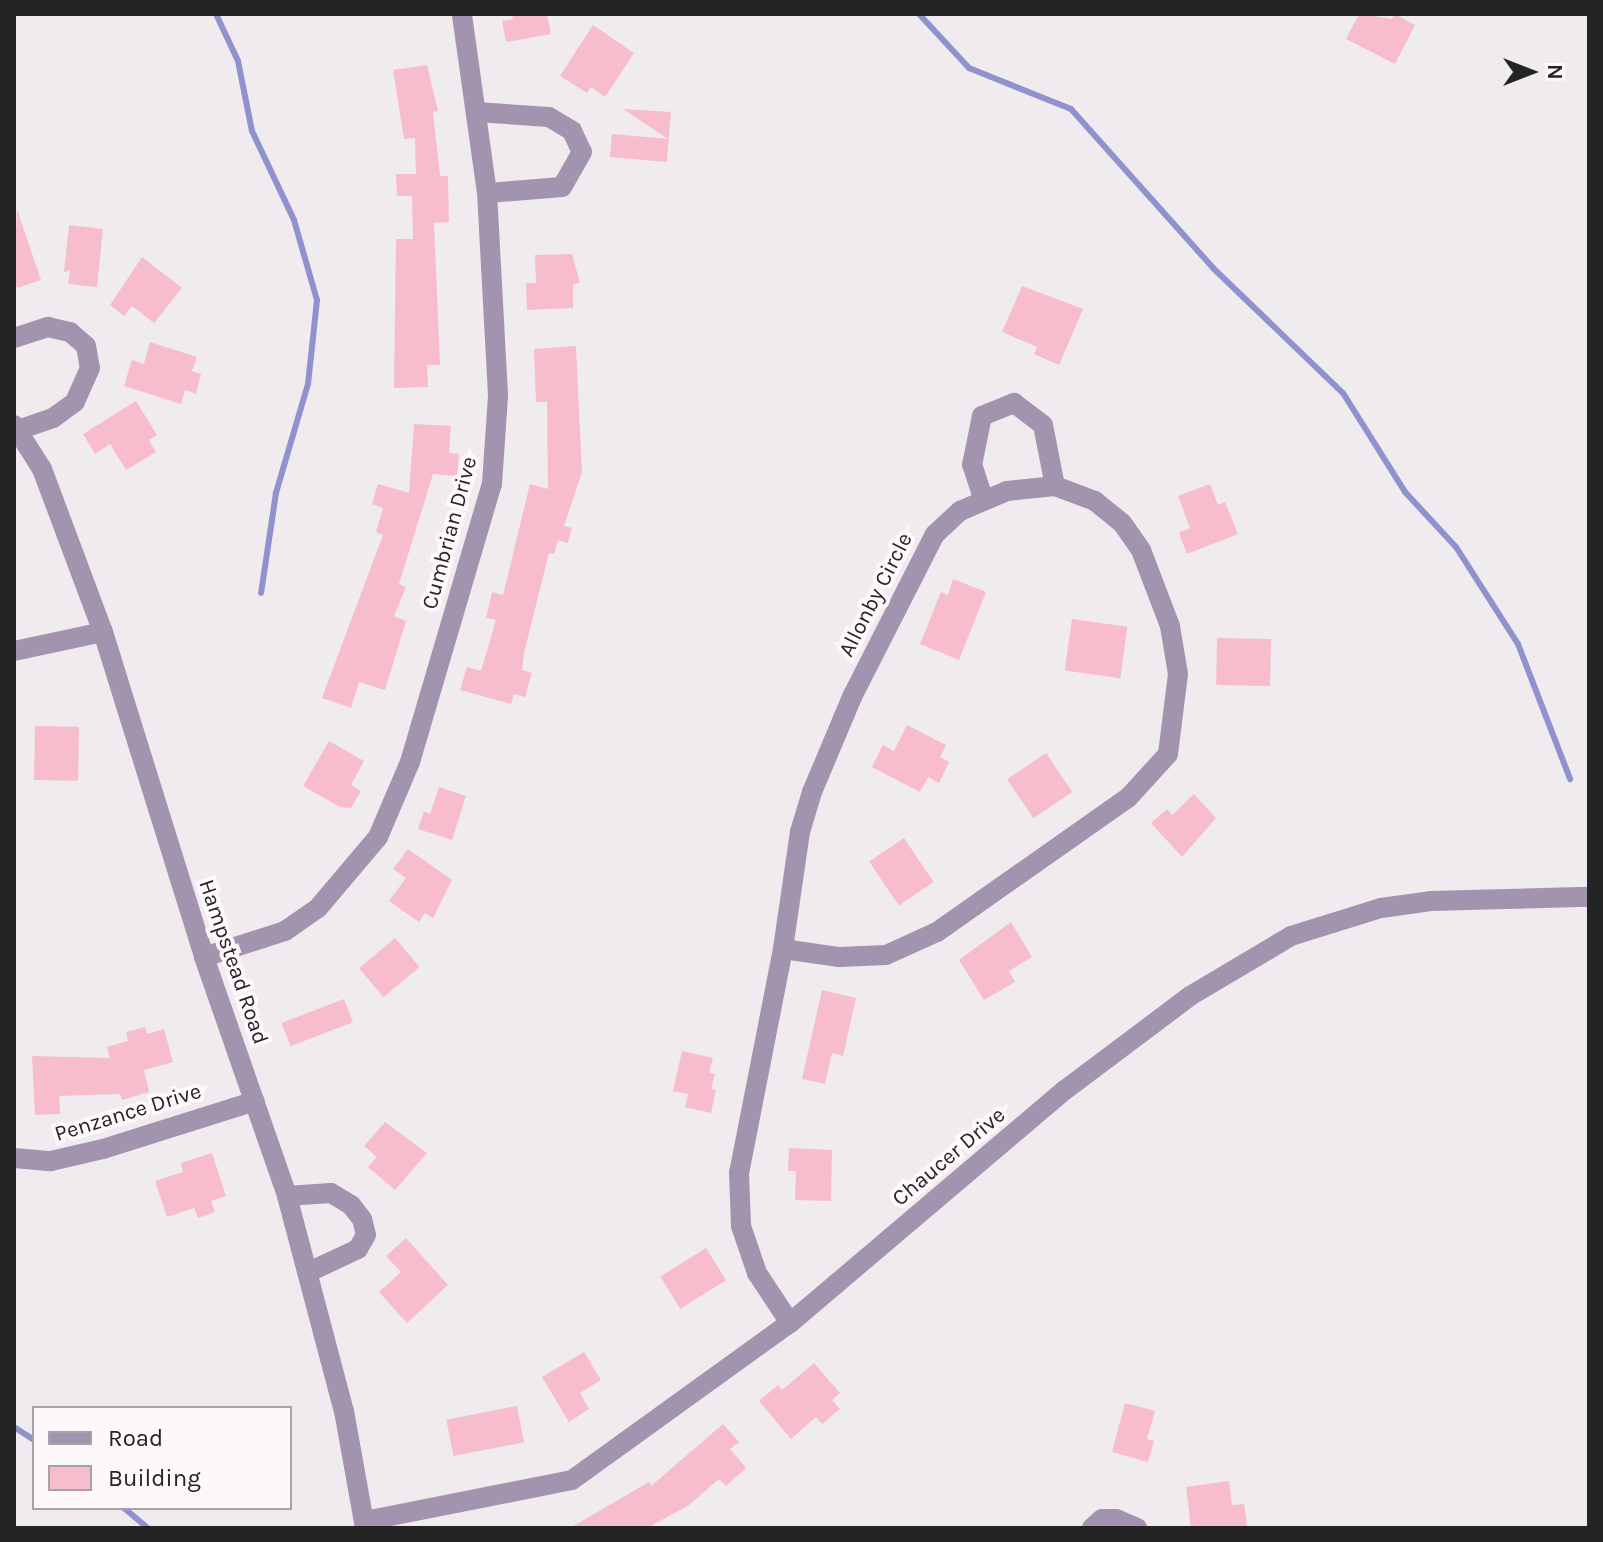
<!DOCTYPE html>
<style>
body{margin:0}
#map{position:relative;width:1603px;height:1542px;overflow:hidden;background:#efebee;font-family:Karla,sans-serif}
div>[style]{position:absolute}
.stream>*{height:6px;margin:-3px;padding:0 3px;transform-origin:3px;border-radius:3px;background:#9092cd}
.building>*{inset:0;background:#f8bdcc;transform-origin:0 0}
.minor>*{height:20px;margin:-10px;padding:0 10px;transform-origin:10px;border-radius:10px;background:#a294ae}
span{translate:-50% -50%;white-space:nowrap;text-align:center;line-height:1.15;-webkit-text-stroke:8px #fcf8fb;paint-order:stroke}
.street-label{font-size:22px;color:#252425}
.frame{position:absolute;inset:0;border:16px solid #252425;pointer-events:none}
.legend{position:absolute;left:32px;top:1406px;width:260px;height:104px;box-sizing:border-box;background:#fcf8fb;border:2px solid #a6a3a5;margin:0;padding:10px 14px;list-style:none;font-size:24px;color:#252425}
.legend li{display:flex;align-items:center;gap:16px;height:40px}
.legend b{width:40px;border:2px solid #a6a3a5}
.north{position:absolute;left:1491px;top:32px;width:80px;height:80px;-webkit-text-stroke:6px #fcf8fb;paint-order:stroke;rotate:90deg;font-size:22px;font-weight:700;line-height:32px;text-align:center;color:#252425}
.north::after{content:'';display:block;margin:auto;width:28px;height:36px;background:#252425;clip-path:polygon(50% 0,100% 100%,50% 72%,0 100%)}
</style>
<div id="map">
<div class="stream">
<i style="left:216px;top:14px;width:52px;rotate:64.9deg"></i>
<i style="left:238px;top:61px;width:71px;rotate:78.7deg"></i>
<i style="left:252px;top:131px;width:98px;rotate:64.7deg"></i>
<i style="left:294px;top:220px;width:83px;rotate:74deg"></i>
<i style="left:317px;top:300px;width:84px;rotate:96.1deg"></i>
<i style="left:308px;top:384px;width:114px;rotate:106.4deg"></i>
<i style="left:276px;top:493px;width:101px;rotate:98.5deg"></i>
<i style="left:919px;top:14px;width:74px;rotate:47.2deg"></i>
<i style="left:969px;top:68px;width:110px;rotate:21.9deg"></i>
<i style="left:1071px;top:109px;width:213px;rotate:48.2deg"></i>
<i style="left:1213px;top:268px;width:180px;rotate:43.9deg"></i>
<i style="left:1343px;top:393px;width:117px;rotate:57.9deg"></i>
<i style="left:1405px;top:492px;width:75px;rotate:47.2deg"></i>
<i style="left:1456px;top:547px;width:115px;rotate:57.4deg"></i>
<i style="left:1518px;top:644px;width:145px;rotate:68.9deg"></i>
<i style="left:14px;top:1427px;width:24px;rotate:33deg"></i>
<i style="left:124px;top:1508px;width:31px;rotate:40deg"></i>
</div>
<div class="building">
<i style="clip-path:polygon(512px 14px,547px 14px,551px 34px,506px 42px,502px 21px,513px 19px)"></i>
<i style="clip-path:polygon(1359px 14px,1392px 19px,1395px 14px,1415px 25px,1395px 64px,1346px 39px)"></i>
<i style="clip-path:polygon(593px 25px,634px 53px,605px 97px,591px 87px,587px 93px,560px 76px)"></i>
<i style="clip-path:polygon(427px 65px,438px 111px,433px 112px,440px 176px,448px 176px,449px 222px,434px 223px,440px 365px,427px 365px,428px 387px,394px 388px,396px 239px,413px 239px,412px 196px,397px 196px,396px 174px,416px 174px,415px 138px,404px 139px,393px 70px)"></i>
<i style="clip-path:polygon(623px 109px,671px 112px,667px 162px,610px 157px,612px 134px,668px 139px)"></i>
<i style="clip-path:polygon(17px 209px,41px 280px,17px 288px,14px 278px)"></i>
<i style="clip-path:polygon(69px 225px,103px 229px,97px 287px,68px 284px,70px 270px,64px 272px)"></i>
<i style="clip-path:polygon(572px 254px,580px 283px,573px 284px,573px 308px,527px 310px,526px 283px,536px 283px,535px 255px)"></i>
<i style="clip-path:polygon(142px 257px,182px 288px,154px 323px,132px 306px,124px 316px,110px 305px)"></i>
<i style="clip-path:polygon(1022px 286px,1083px 309px,1059px 365px,1034px 354px,1037px 347px,1002px 332px)"></i>
<i style="clip-path:polygon(150px 342px,197px 357px,192px 371px,201px 374px,196px 394px,185px 390px,181px 404px,124px 386px,132px 360px,144px 364px)"></i>
<i style="clip-path:polygon(576px 346px,582px 472px,564px 526px,572px 528px,568px 543px,558px 540px,554px 554px,549px 553px,524px 653px,522px 670px,532px 673px,525px 697px,514px 694px,511px 704px,460px 690px,467px 667px,481px 671px,496px 620px,486px 618px,492px 592px,503px 595px,530px 484px,548px 489px,547px 402px,536px 402px,534px 349px)"></i>
<i style="clip-path:polygon(136px 401px,157px 435px,149px 440px,156px 452px,126px 470px,110px 444px,95px 454px,83px 434px)"></i>
<i style="clip-path:polygon(414px 424px,451px 426px,449px 453px,459px 454px,457px 476px,433px 474px,399px 584px,406px 587px,394px 616px,406px 621px,385px 690px,359px 682px,351px 708px,322px 698px,383px 535px,376px 532px,383px 508px,372px 504px,378px 484px,409px 493px)"></i>
<i style="clip-path:polygon(1210px 484px,1218px 505px,1225px 502px,1238px 534px,1187px 554px,1179px 533px,1190px 528px,1178px 496px)"></i>
<i style="clip-path:polygon(953px 579px,986px 592px,959px 660px,920px 644px,941px 592px,948px 595px)"></i>
<i style="left:1072px;top:619px;width:56px;height:52px;rotate:8deg"></i>
<i style="left:1217px;top:638px;width:54px;height:47px;rotate:1deg"></i>
<i style="clip-path:polygon(907px 725px,946px 745px,940px 757px,949px 762px,939px 783px,928px 777px,920px 792px,872px 767px,883px 745px,894px 751px)"></i>
<i style="left:35px;top:726px;width:44px;height:54px;rotate:1deg"></i>
<i style="clip-path:polygon(329px 741px,364px 761px,351px 785px,361px 791px,351px 808px,340px 807px,303px 786px)"></i>
<i style="left:1046px;top:753px;width:47px;height:47px;rotate:56deg"></i>
<i style="clip-path:polygon(439px 787px,466px 796px,452px 840px,418px 829px,424px 811px,430px 814px)"></i>
<i style="clip-path:polygon(1194px 794px,1216px 818px,1182px 857px,1151px 823px,1167px 809px,1172px 815px)"></i>
<i style="left:904px;top:838px;width:53px;height:42px;rotate:56deg"></i>
<i style="clip-path:polygon(408px 849px,452px 880px,433px 918px,425px 913px,419px 922px,389px 901px,406px 878px,393px 869px)"></i>
<i style="clip-path:polygon(1011px 922px,1032px 957px,1009px 971px,1015px 982px,984px 1000px,959px 960px)"></i>
<i style="left:395px;top:938px;width:38px;height:47px;rotate:50deg"></i>
<i style="clip-path:polygon(822px 990px,856px 998px,843px 1056px,832px 1053px,825px 1084px,802px 1079px)"></i>
<i style="left:344px;top:999px;width:25px;height:67px;rotate:69deg"></i>
<i style="clip-path:polygon(145px 1027px,147px 1034px,164px 1029px,173px 1062px,144px 1070px,149px 1092px,122px 1100px,120px 1094px,59px 1096px,60px 1114px,35px 1115px,32px 1056px,110px 1058px,107px 1047px,128px 1041px,126px 1032px)"></i>
<i style="clip-path:polygon(682px 1051px,713px 1058px,709px 1073px,715px 1074px,711px 1089px,716px 1090px,711px 1113px,685px 1107px,688px 1094px,673px 1091px)"></i>
<i style="clip-path:polygon(385px 1122px,427px 1153px,395px 1190px,368px 1167px,377px 1157px,364px 1146px)"></i>
<i style="clip-path:polygon(789px 1148px,832px 1150px,831px 1201px,795px 1200px,796px 1171px,788px 1171px)"></i>
<i style="clip-path:polygon(212px 1153px,226px 1196px,211px 1201px,215px 1212px,198px 1218px,194px 1208px,167px 1217px,155px 1181px,183px 1172px,181px 1163px)"></i>
<i style="clip-path:polygon(406px 1238px,448px 1285px,407px 1323px,379px 1292px,401px 1272px,386px 1256px)"></i>
<i style="left:706px;top:1248px;width:38px;height:54px;rotate:58deg"></i>
<i style="clip-path:polygon(584px 1352px,601px 1380px,580px 1393px,589px 1409px,569px 1422px,542px 1377px)"></i>
<i style="clip-path:polygon(814px 1363px,840px 1393px,832px 1400px,840px 1409px,822px 1424px,816px 1417px,791px 1439px,759px 1401px,778px 1385px,782px 1390px)"></i>
<i style="clip-path:polygon(1125px 1403px,1155px 1411px,1147px 1439px,1154px 1441px,1148px 1462px,1112px 1452px)"></i>
<i style="left:517px;top:1406px;width:37px;height:72px;rotate:79deg"></i>
<i style="clip-path:polygon(723px 1424px,739px 1442px,730px 1449px,746px 1468px,726px 1486px,719px 1479px,689px 1505px,647px 1528px,570px 1528px,649px 1482px,651px 1486px)"></i>
<i style="clip-path:polygon(1229px 1481px,1232px 1505px,1244px 1504px,1247px 1526px,1191px 1528px,1186px 1487px)"></i>
</div>
<div class="minor">
<i style="left:477px;top:112px;width:72px;rotate:4deg"></i>
<i style="left:549px;top:117px;width:27px;rotate:31deg"></i>
<i style="left:572px;top:131px;width:23px;rotate:65deg"></i>
<i style="left:582px;top:152px;width:40px;rotate:119.7deg"></i>
<i style="left:562px;top:187px;width:75px;rotate:175.4deg"></i>
<i style="left:14px;top:338px;width:36px;rotate:-18deg"></i>
<i style="left:48px;top:327px;width:23px;rotate:13deg"></i>
<i style="left:70px;top:332px;width:21px;rotate:41deg"></i>
<i style="left:86px;top:346px;width:22px;rotate:80deg"></i>
<i style="left:90px;top:368px;width:37px;rotate:114deg"></i>
<i style="left:75px;top:402px;width:27px;rotate:144deg"></i>
<i style="left:53px;top:418px;width:37px;rotate:161deg"></i>
<i style="left:14px;top:425px;width:52px;rotate:57.5deg"></i>
<i style="left:42px;top:469px;width:174px;rotate:69.5deg"></i>
<i style="left:103px;top:632px;width:340px;rotate:72.7deg"></i>
<i style="left:204px;top:957px;width:253px;rotate:70.8deg"></i>
<i style="left:287px;top:1196px;width:222px;rotate:75.2deg"></i>
<i style="left:344px;top:1411px;width:119px;rotate:79.8deg"></i>
<i style="left:983px;top:498px;width:35px;rotate:-108deg"></i>
<i style="left:972px;top:465px;width:50px;rotate:-78.5deg"></i>
<i style="left:982px;top:416px;width:35px;rotate:-22deg"></i>
<i style="left:1014px;top:403px;width:36px;rotate:37deg"></i>
<i style="left:1043px;top:425px;width:62px;rotate:78.9deg"></i>
<i style="left:14px;top:651px;width:91px;rotate:-12.1deg"></i>
<i style="left:783px;top:949px;width:57px;rotate:8.1deg"></i>
<i style="left:839px;top:957px;width:47px;rotate:-2.4deg"></i>
<i style="left:886px;top:955px;width:56px;rotate:-24.3deg"></i>
<i style="left:937px;top:932px;width:233px;rotate:-35.1deg"></i>
<i style="left:1128px;top:798px;width:59px;rotate:-47.7deg"></i>
<i style="left:1168px;top:754px;width:81px;rotate:-82.9deg"></i>
<i style="left:1178px;top:674px;width:49px;rotate:-99.5deg"></i>
<i style="left:1170px;top:626px;width:81px;rotate:-110.9deg"></i>
<i style="left:1141px;top:550px;width:33px;rotate:-125deg"></i>
<i style="left:1122px;top:523px;width:35px;rotate:-141deg"></i>
<i style="left:1095px;top:501px;width:43px;rotate:-159.4deg"></i>
<i style="left:1055px;top:486px;width:48px;rotate:174.1deg"></i>
<i style="left:1007px;top:491px;width:51px;rotate:156.9deg"></i>
<i style="left:960px;top:511px;width:34px;rotate:137deg"></i>
<i style="left:935px;top:534px;width:183px;rotate:117deg"></i>
<i style="left:852px;top:697px;width:103px;rotate:112.8deg"></i>
<i style="left:812px;top:792px;width:42px;rotate:106.7deg"></i>
<i style="left:800px;top:832px;width:118px;rotate:98.3deg"></i>
<i style="left:783px;top:949px;width:228px;rotate:101.1deg"></i>
<i style="left:739px;top:1173px;width:53px;rotate:87.8deg"></i>
<i style="left:741px;top:1226px;width:50px;rotate:71.2deg"></i>
<i style="left:757px;top:1273px;width:60px;rotate:56.6deg"></i>
<i style="left:204px;top:957px;width:85px;rotate:-17.8deg"></i>
<i style="left:285px;top:931px;width:40px;rotate:-34.9deg"></i>
<i style="left:318px;top:908px;width:93px;rotate:-49.8deg"></i>
<i style="left:378px;top:837px;width:82px;rotate:-66.9deg"></i>
<i style="left:410px;top:762px;width:290px;rotate:-73.6deg"></i>
<i style="left:492px;top:484px;width:89px;rotate:-86.1deg"></i>
<i style="left:498px;top:395px;width:202px;rotate:-93.1deg"></i>
<i style="left:487px;top:193px;width:181px;rotate:-98deg"></i>
<i style="left:14px;top:1158px;width:37px;rotate:5deg"></i>
<i style="left:51px;top:1161px;width:53px;rotate:-13deg"></i>
<i style="left:103px;top:1149px;width:159px;rotate:-17.5deg"></i>
<i style="left:287px;top:1196px;width:44px;rotate:-3.9deg"></i>
<i style="left:331px;top:1193px;width:23px;rotate:31deg"></i>
<i style="left:351px;top:1205px;width:18px;rotate:52deg"></i>
<i style="left:362px;top:1219px;width:16px;rotate:76deg"></i>
<i style="left:366px;top:1235px;width:16px;rotate:120deg"></i>
<i style="left:358px;top:1249px;width:54px;rotate:154.9deg"></i>
<i style="left:365px;top:1521px;width:211px;rotate:-11.2deg"></i>
<i style="left:572px;top:1480px;width:269px;rotate:-35.8deg"></i>
<i style="left:790px;top:1323px;width:360px;rotate:-40.3deg"></i>
<i style="left:1065px;top:1090px;width:156px;rotate:-36.9deg"></i>
<i style="left:1190px;top:996px;width:117px;rotate:-30.7deg"></i>
<i style="left:1291px;top:936px;width:94px;rotate:-17.3deg"></i>
<i style="left:1381px;top:908px;width:50px;rotate:-8deg"></i>
<i style="left:1431px;top:901px;width:158px;rotate:-1.5deg"></i>
<i style="left:1092px;top:1528px;width:13px;rotate:-42deg"></i>
<i style="left:1102px;top:1519px;width:14px"></i>
<i style="left:1116px;top:1519px;width:23px;rotate:23deg"></i>
</div>
<div class="street-label">
<span style="left:450px;top:533px;rotate:-75deg">Cumbrian Drive</span>
<span style="left:876px;top:595px;rotate:-63deg">Allonby Circle</span>
<span style="left:233px;top:962px;rotate:71deg">Hampstead Road</span>
<span style="left:128px;top:1113px;rotate:-17deg">Penzance Drive</span>
<span style="left:949px;top:1157px;rotate:-40deg">Chaucer Drive</span>
</div>
<div class="frame"></div>
<ul class="legend">
<li><b style="height:10px;background:#a294ae"></b>Road</li>
<li><b style="height:22px;background:#f8bdcc"></b>Building</li>
</ul>
<div class="north">N</div>
</div>
